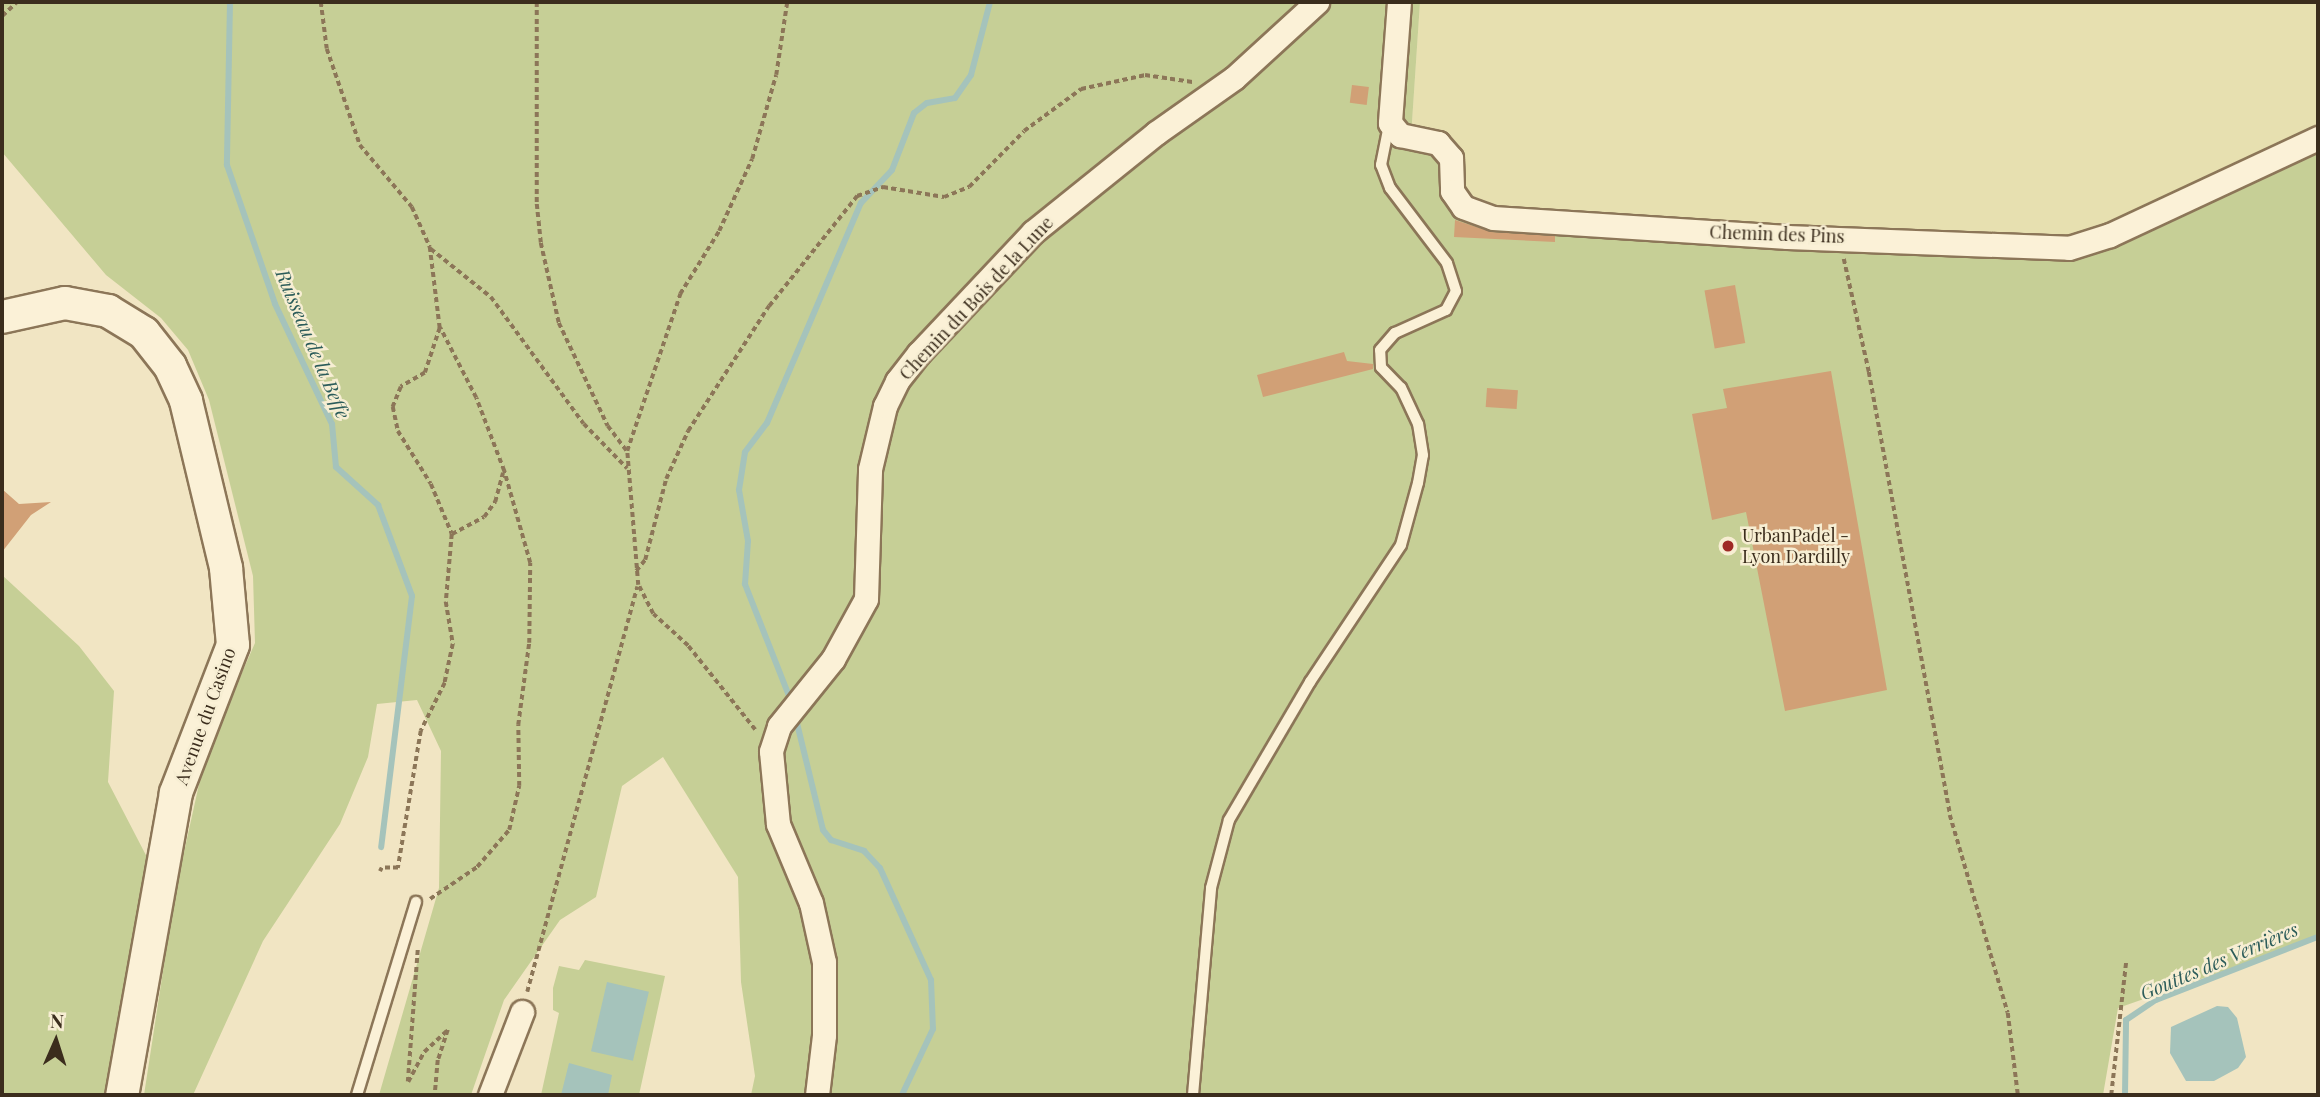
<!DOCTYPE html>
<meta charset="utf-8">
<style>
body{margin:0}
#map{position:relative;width:2320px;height:1097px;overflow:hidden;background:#f1e5c3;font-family:"Playfair Display",serif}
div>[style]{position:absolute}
.farmland>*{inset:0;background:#e7e0b0}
.green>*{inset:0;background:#c6cf96}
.water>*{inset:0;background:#a5c3bb;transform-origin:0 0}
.stream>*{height:6px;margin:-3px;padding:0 3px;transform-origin:3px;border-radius:3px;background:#a5c3bb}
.building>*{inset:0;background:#d1a076;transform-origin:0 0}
.path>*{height:3.5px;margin-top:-1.75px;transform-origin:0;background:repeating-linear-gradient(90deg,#8c7658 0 5px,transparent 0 8.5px)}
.roads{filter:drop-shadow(2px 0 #8c7658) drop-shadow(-2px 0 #8c7658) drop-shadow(0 2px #8c7658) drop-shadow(0 -2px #8c7658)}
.lane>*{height:10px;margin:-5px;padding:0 5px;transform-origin:5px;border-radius:5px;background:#fbf1d7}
.street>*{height:23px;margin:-11.5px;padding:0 11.5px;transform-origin:11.5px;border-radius:11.5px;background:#fbf1d7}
.secondary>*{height:32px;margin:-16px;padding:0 16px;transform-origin:16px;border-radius:16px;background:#fbf1d7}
.dots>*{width:19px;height:19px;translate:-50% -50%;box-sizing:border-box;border:4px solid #f7eed3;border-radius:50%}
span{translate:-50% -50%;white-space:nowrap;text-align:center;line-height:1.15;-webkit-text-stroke:5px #f7eed3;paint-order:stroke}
.street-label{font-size:18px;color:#3b2d1d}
.poi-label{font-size:18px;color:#3b2d1d}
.left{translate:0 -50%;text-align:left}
.water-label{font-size:19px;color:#2c5c5a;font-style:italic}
.frame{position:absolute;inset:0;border:4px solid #3b2d1d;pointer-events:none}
.north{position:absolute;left:21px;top:1006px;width:70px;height:70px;-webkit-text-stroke:5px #f7eed3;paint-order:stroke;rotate:3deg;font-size:19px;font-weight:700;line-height:28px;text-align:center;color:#3b2d1d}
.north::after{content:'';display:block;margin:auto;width:24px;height:32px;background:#3b2d1d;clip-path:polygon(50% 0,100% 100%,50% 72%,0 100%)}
</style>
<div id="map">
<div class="farmland">
<i style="clip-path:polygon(1420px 2px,2318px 2px,2318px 138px,2069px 248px,1463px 207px,1411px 137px)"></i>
</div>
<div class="green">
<i style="clip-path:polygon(2px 2px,1420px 2px,1411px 137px,1438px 143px,1463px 207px,2069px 248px,2318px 138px,2318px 938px,2118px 1008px,2103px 1095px,751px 1095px,755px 1076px,741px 982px,738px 877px,663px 757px,622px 786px,596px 897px,560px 920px,504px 1000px,471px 1095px,379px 1095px,439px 888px,441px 751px,417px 700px,377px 704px,368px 757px,340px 824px,263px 941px,193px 1095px,144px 1095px,175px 893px,205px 757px,255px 643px,253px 576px,209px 400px,188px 350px,161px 318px,106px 275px,2px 152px)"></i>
<i style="clip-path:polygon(2px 575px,79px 646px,114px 691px,108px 782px,150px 863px,112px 1095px,2px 1095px)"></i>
<i style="clip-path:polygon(585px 960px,665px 976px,639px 1095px,541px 1095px,559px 1013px,553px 1010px,553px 988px,559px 966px,579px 970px)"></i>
</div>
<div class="water">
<i style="left:607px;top:982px;width:43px;height:71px;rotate:13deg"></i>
<i style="clip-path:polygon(2217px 1006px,2228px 1007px,2237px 1018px,2246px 1057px,2238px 1068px,2214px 1081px,2186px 1081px,2170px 1053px,2171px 1027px)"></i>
<i style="clip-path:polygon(569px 1063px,612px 1075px,608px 1095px,561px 1095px)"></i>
</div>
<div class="stream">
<i style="left:230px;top:2px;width:163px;rotate:91.1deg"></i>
<i style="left:227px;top:165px;width:147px;rotate:70.9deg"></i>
<i style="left:275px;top:304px;width:133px;rotate:64.6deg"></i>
<i style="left:332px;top:424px;width:43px;rotate:84.7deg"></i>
<i style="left:336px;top:467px;width:57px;rotate:42.1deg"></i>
<i style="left:378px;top:505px;width:97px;rotate:69.5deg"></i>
<i style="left:412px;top:596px;width:253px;rotate:97deg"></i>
<i style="left:791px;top:701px;width:126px;rotate:-111.5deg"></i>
<i style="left:745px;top:584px;width:43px;rotate:-86deg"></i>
<i style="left:748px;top:541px;width:52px;rotate:-100deg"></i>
<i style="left:739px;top:490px;width:38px;rotate:-81deg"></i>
<i style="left:745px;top:452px;width:36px;rotate:-53deg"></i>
<i style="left:767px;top:423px;width:239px;rotate:-66.9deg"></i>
<i style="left:861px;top:203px;width:45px;rotate:-46.8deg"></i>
<i style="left:892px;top:170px;width:61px;rotate:-68.9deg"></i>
<i style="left:914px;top:113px;width:16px;rotate:-38deg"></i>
<i style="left:927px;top:103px;width:28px;rotate:-10deg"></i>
<i style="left:955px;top:98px;width:28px;rotate:-55deg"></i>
<i style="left:971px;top:75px;width:75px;rotate:-75.4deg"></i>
<i style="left:795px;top:715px;width:118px;rotate:76.3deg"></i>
<i style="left:823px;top:830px;width:13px;rotate:51deg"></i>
<i style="left:831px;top:840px;width:35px;rotate:18deg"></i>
<i style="left:864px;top:851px;width:23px;rotate:47deg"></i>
<i style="left:880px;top:868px;width:123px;rotate:65.5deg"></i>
<i style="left:931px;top:980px;width:49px;rotate:87.7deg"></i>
<i style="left:933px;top:1029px;width:73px;rotate:115.2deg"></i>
<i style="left:2125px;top:1095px;width:75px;rotate:-89.2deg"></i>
<i style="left:2126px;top:1020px;width:36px;rotate:-34deg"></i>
<i style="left:2156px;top:1000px;width:174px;rotate:-21.3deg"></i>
</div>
<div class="building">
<i style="left:1352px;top:85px;width:17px;height:18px;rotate:7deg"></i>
<i style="clip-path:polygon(1455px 220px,1492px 232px,1555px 236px,1555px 242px,1454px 237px)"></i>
<i style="left:1735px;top:285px;width:59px;height:31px;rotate:80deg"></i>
<i style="clip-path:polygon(1344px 352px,1347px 361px,1373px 364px,1373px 369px,1263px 397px,1257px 375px)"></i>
<i style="clip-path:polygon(1831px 371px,1887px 690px,1785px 711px,1746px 512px,1712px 520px,1692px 414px,1727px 408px,1723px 389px)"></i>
<i style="left:1487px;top:388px;width:31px;height:19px;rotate:4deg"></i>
<i style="clip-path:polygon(2px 489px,19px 504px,51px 502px,31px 515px,2px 552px)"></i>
</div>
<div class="path">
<i style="left:321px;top:2px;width:47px;rotate:82.7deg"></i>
<i style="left:327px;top:49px;width:102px;rotate:71deg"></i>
<i style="left:360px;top:145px;width:81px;rotate:50deg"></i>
<i style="left:412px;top:207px;width:44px;rotate:65.8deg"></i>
<i style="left:430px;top:247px;width:82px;rotate:83deg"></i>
<i style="left:440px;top:328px;width:47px;rotate:108.4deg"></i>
<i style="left:425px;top:373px;width:28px;rotate:150deg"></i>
<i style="left:401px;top:387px;width:22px;rotate:112deg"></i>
<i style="left:393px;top:407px;width:25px;rotate:78deg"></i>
<i style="left:398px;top:431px;width:62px;rotate:58.1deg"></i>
<i style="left:431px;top:484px;width:54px;rotate:67.2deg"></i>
<i style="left:452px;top:534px;width:68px;rotate:95deg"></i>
<i style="left:446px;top:602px;width:43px;rotate:80.5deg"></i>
<i style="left:453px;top:644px;width:40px;rotate:102deg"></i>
<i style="left:445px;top:683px;width:54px;rotate:116.6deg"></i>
<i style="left:421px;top:731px;width:139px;rotate:99.5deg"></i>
<i style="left:398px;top:868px;width:16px;rotate:180deg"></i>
<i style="left:382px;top:868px;width:4px;rotate:117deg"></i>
<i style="left:537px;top:2px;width:202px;rotate:90deg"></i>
<i style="left:537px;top:204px;width:39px;rotate:84deg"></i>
<i style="left:541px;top:243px;width:82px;rotate:77.3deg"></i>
<i style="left:559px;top:323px;width:114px;rotate:64.6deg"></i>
<i style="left:608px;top:426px;width:31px;rotate:53deg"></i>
<i style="left:2px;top:16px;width:21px;rotate:-43deg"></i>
<i style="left:431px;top:249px;width:77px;rotate:38.7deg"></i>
<i style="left:491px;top:297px;width:157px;rotate:53.8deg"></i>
<i style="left:584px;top:424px;width:62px;rotate:45.7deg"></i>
<i style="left:1844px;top:259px;width:116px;rotate:77.5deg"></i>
<i style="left:1869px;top:372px;width:450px;rotate:79.6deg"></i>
<i style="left:1950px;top:815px;width:206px;rotate:73.7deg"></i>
<i style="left:2008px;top:1013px;width:83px;rotate:83deg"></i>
<i style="left:452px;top:534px;width:36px;rotate:-28deg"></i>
<i style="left:484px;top:517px;width:19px;rotate:-54deg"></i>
<i style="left:495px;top:502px;width:30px;rotate:-75deg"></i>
<i style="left:636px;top:571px;width:14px;rotate:-51deg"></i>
<i style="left:645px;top:560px;width:84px;rotate:-75.5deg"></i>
<i style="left:666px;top:479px;width:53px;rotate:-65.4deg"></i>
<i style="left:688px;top:431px;width:149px;rotate:-57.1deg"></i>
<i style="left:769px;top:306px;width:141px;rotate:-51.3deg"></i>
<i style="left:857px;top:196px;width:28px;rotate:-19deg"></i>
<i style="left:883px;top:187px;width:62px;rotate:9.3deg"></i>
<i style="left:944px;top:197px;width:27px;rotate:-22deg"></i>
<i style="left:969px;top:187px;width:78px;rotate:-45.5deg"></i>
<i style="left:1024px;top:131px;width:71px;rotate:-36.4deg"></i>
<i style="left:1081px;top:89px;width:66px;rotate:-12.3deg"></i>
<i style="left:1145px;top:75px;width:48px;rotate:8.5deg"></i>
<i style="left:755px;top:730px;width:107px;rotate:-128.6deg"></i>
<i style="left:688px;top:646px;width:47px;rotate:-137.6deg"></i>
<i style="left:653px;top:614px;width:33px;rotate:-117deg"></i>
<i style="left:638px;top:585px;width:134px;rotate:-94.7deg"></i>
<i style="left:627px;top:451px;width:166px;rotate:-71.3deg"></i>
<i style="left:680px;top:294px;width:74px;rotate:-58.2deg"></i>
<i style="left:719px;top:231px;width:79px;rotate:-65.4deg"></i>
<i style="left:752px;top:159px;width:87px;rotate:-74.1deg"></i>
<i style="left:776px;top:75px;width:74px;rotate:-81.4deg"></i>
<i style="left:430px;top:899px;width:57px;rotate:-34.2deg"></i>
<i style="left:477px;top:867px;width:49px;rotate:-49.1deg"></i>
<i style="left:509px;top:830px;width:45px;rotate:-77.2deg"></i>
<i style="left:519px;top:786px;width:61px;rotate:-90.9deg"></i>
<i style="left:518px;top:725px;width:83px;rotate:-82.4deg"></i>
<i style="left:529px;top:643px;width:80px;rotate:-89.3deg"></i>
<i style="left:530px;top:563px;width:96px;rotate:-105.8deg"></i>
<i style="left:504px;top:471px;width:78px;rotate:-111deg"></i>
<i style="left:476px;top:398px;width:79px;rotate:-117.2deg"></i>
<i style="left:418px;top:950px;width:132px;rotate:94.3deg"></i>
<i style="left:408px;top:1082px;width:34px;rotate:-62deg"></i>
<i style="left:424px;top:1052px;width:33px;rotate:-43deg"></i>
<i style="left:448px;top:1030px;width:32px;rotate:108deg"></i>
<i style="left:438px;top:1060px;width:35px;rotate:95deg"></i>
<i style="left:527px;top:992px;width:420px;rotate:-74.8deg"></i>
<i style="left:2111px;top:1095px;width:135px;rotate:-83.6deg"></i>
</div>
<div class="roads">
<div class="lane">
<i style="left:357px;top:1095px;width:202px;rotate:-73deg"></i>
<i style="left:1193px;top:1095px;width:208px;rotate:-85deg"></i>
<i style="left:1211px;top:888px;width:70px;rotate:-75.2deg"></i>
<i style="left:1229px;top:820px;width:160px;rotate:-59.6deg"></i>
<i style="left:1310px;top:682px;width:164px;rotate:-56.4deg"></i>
<i style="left:1401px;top:545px;width:64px;rotate:-74.7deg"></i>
<i style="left:1418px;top:483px;width:28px;rotate:-80deg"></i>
<i style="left:1423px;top:455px;width:31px;rotate:-99deg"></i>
<i style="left:1418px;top:424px;width:40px;rotate:-115deg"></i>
<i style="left:1401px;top:388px;width:29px;rotate:-134deg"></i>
<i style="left:1381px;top:367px;width:17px;rotate:-93deg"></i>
<i style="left:1380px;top:350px;width:23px;rotate:-49deg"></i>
<i style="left:1395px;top:333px;width:56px;rotate:-24.3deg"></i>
<i style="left:1446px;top:310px;width:21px;rotate:-62deg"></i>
<i style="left:1456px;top:291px;width:29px;rotate:-108deg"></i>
<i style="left:1447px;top:263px;width:94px;rotate:-127.2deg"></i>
<i style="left:1390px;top:188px;width:25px;rotate:-111deg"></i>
<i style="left:1381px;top:165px;width:41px;rotate:-78.7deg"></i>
</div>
<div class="street">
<i style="left:1399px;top:2px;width:121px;rotate:94.3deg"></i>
<i style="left:1390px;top:123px;width:16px;rotate:50deg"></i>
<i style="left:1400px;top:135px;width:39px;rotate:12deg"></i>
<i style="left:1438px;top:143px;width:20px;rotate:49deg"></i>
<i style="left:1451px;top:158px;width:33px;rotate:88deg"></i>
<i style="left:1452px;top:191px;width:19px;rotate:55deg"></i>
<i style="left:1463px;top:207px;width:32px;rotate:20deg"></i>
<i style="left:1493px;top:218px;width:295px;rotate:3.7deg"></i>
<i style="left:1787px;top:237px;width:282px;rotate:2.2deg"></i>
<i style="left:2069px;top:248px;width:43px;rotate:-17.6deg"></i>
<i style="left:2110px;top:235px;width:230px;rotate:-25deg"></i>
<i style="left:490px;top:1095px;width:89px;rotate:-68.9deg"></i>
<i style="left:817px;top:1095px;width:60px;rotate:-83.3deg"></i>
<i style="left:824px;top:1035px;width:73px;rotate:-90deg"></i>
<i style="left:824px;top:962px;width:60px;rotate:-102.4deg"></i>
<i style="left:811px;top:903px;width:86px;rotate:-112.7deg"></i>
<i style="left:778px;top:824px;width:73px;rotate:-95.5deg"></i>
<i style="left:771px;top:751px;width:26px;rotate:-72deg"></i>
<i style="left:779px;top:726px;width:86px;rotate:-51.1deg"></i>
<i style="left:833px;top:659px;width:68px;rotate:-61.2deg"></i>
<i style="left:866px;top:599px;width:130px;rotate:-88.2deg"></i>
<i style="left:870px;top:469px;width:65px;rotate:-76.6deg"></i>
<i style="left:885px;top:406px;width:28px;rotate:-64deg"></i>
<i style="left:897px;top:381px;width:36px;rotate:-52deg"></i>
<i style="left:919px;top:353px;width:166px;rotate:-46.7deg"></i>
<i style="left:1033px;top:232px;width:158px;rotate:-38.8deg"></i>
<i style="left:1156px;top:133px;width:95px;rotate:-35.2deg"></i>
<i style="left:1234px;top:78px;width:113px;rotate:-42.5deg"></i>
</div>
<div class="secondary">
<i style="left:2px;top:317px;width:65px;rotate:-12.5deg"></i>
<i style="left:65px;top:303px;width:44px;rotate:10.5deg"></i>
<i style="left:108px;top:311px;width:42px;rotate:31.4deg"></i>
<i style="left:144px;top:333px;width:42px;rotate:51.8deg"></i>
<i style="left:170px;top:366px;width:38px;rotate:65deg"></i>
<i style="left:186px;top:401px;width:172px;rotate:76.5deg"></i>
<i style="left:226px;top:568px;width:77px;rotate:84.8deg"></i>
<i style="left:233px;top:645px;width:159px;rotate:111.1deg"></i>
<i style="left:176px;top:793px;width:307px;rotate:100.1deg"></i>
</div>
</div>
<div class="dots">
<i style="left:1728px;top:546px;background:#9f2925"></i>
</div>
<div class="street-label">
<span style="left:1777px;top:234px;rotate:2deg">Chemin des Pins</span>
<span style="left:976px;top:298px;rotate:-47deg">Chemin du Bois de la Lune</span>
<span style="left:205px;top:716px;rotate:-70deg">Avenue du Casino</span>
</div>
<div class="poi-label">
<span class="left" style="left:1742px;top:546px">UrbanPadel -<br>Lyon Dardilly</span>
</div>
<div class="water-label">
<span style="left:313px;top:344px;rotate:67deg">Ruisseau de la Beffe</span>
<span style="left:2219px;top:961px;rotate:-23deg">Gouttes des Verrières</span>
</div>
<div class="frame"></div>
<div class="north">N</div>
</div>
